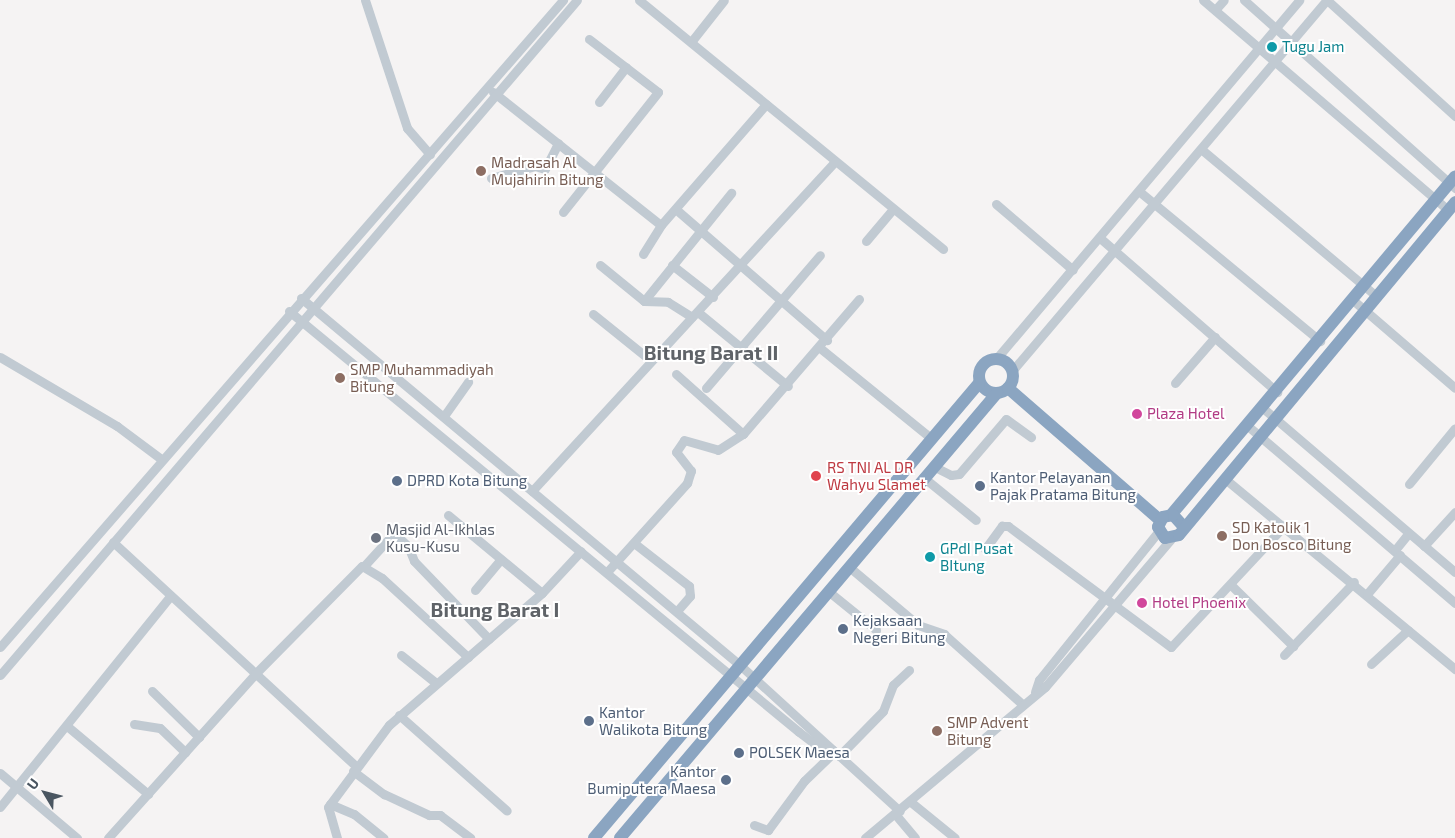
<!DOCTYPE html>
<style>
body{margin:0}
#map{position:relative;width:1455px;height:838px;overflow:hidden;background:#f5f3f3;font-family:"Exo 2",sans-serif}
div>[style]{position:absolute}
.minor>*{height:9px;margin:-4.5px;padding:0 4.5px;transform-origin:4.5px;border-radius:4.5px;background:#c1cad2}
.highway>*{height:12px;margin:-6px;padding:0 6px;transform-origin:6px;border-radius:6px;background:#8ba5c1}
.highway>.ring{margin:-6px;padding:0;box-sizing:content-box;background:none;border:12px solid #8ba5c1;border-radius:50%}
.dots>*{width:14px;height:14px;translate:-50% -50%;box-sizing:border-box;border:2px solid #fff;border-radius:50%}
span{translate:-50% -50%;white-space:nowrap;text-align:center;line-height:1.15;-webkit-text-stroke:4px #fff;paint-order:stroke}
.culture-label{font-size:15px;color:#0d838f}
.left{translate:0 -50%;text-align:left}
.education-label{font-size:15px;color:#785e54}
.hotel-label{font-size:15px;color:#b23c85}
.health-label{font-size:15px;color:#be3a42}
.service-label{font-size:15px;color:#4e5e75}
.right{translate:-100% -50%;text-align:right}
.worship-label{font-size:15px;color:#5b616d}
.district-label{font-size:20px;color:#5f6368;font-weight:700}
.north{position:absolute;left:20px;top:768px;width:50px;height:50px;-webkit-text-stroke:4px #fff;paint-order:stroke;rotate:307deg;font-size:14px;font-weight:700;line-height:20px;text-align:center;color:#4a5661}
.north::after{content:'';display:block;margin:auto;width:18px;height:22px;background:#4a5661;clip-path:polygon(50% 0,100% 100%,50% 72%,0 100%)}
</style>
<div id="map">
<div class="minor">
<i style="left:365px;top:0;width:135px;rotate:71.8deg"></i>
<i style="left:407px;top:128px;width:35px;rotate:49deg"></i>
<i style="left:639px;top:0;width:393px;rotate:39.3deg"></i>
<i style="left:1203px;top:0;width:323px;rotate:40.6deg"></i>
<i style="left:1244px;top:0;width:283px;rotate:41.7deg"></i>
<i style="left:1327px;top:0;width:173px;rotate:42.2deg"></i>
<i style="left:1215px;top:10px;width:13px;rotate:-48deg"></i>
<i style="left:691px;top:42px;width:53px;rotate:-51.8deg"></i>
<i style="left:493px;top:92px;width:214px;rotate:38.4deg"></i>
<i style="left:661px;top:225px;width:160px;rotate:-49deg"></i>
<i style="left:599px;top:102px;width:44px;rotate:-52.4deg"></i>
<i style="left:1201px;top:149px;width:227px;rotate:40deg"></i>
<i style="left:491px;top:178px;width:46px;rotate:-15.3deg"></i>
<i style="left:535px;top:166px;width:10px;rotate:17deg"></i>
<i style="left:545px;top:169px;width:29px;rotate:-63deg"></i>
<i style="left:1140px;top:192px;width:234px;rotate:39.6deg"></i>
<i style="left:996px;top:204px;width:101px;rotate:40.6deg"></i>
<i style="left:563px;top:212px;width:153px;rotate:-51.6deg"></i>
<i style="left:658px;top:92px;width:87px;rotate:-142.5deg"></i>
<i style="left:679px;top:212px;width:196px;rotate:40.9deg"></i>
<i style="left:1100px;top:238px;width:235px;rotate:41deg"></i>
<i style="left:866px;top:241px;width:42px;rotate:-49.8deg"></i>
<i style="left:643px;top:254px;width:34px;rotate:-58deg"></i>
<i style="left:600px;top:265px;width:57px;rotate:39.3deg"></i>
<i style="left:644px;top:301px;width:24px;rotate:2deg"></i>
<i style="left:668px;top:302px;width:28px;rotate:32deg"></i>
<i style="left:672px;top:265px;width:52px;rotate:38deg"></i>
<i style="left:301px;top:298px;width:574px;rotate:39.91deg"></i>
<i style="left:741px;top:666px;width:215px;rotate:42.4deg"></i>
<i style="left:644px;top:301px;width:139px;rotate:-51.1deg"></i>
<i style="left:1354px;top:301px;width:133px;rotate:40.7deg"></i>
<i style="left:289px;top:311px;width:661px;rotate:39.54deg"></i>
<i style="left:799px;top:732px;width:26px;rotate:37deg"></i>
<i style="left:820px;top:748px;width:13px;rotate:9deg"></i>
<i style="left:699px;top:313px;width:115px;rotate:39.4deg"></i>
<i style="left:593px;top:314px;width:73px;rotate:38.9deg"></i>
<i style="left:820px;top:348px;width:144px;rotate:39.1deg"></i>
<i style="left:0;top:357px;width:136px;rotate:30.5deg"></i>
<i style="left:117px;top:426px;width:54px;rotate:36.7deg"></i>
<i style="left:996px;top:359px;width:470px;rotate:-49.8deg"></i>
<i style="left:1012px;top:371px;width:487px;rotate:-49.7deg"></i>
<i style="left:676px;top:374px;width:90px;rotate:41.8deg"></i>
<i style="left:1175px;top:383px;width:61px;rotate:-49deg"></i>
<i style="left:706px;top:388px;width:175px;rotate:-49.4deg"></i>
<i style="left:1264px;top:409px;width:251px;rotate:40.5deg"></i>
<i style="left:444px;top:416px;width:42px;rotate:-54.8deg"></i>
<i style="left:1249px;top:427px;width:271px;rotate:40.5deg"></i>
<i style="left:933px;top:466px;width:20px;rotate:27deg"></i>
<i style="left:951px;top:475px;width:8px;rotate:-7deg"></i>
<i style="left:959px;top:474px;width:72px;rotate:-49.5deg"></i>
<i style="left:1006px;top:419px;width:31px;rotate:36deg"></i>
<i style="left:923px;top:477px;width:68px;rotate:39.1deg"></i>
<i style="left:1224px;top:478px;width:300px;rotate:39.6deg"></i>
<i style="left:1409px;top:484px;width:72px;rotate:-50.6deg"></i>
<i style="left:532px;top:491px;width:448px;rotate:-47.4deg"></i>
<i style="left:448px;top:515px;width:122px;rotate:39.7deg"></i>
<i style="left:113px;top:542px;width:330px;rotate:42.7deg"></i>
<i style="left:634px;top:543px;width:70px;rotate:38deg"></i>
<i style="left:689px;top:586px;width:10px;rotate:84deg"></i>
<i style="left:690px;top:596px;width:20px;rotate:131deg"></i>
<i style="left:1424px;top:546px;width:46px;rotate:-47.6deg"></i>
<i style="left:985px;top:549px;width:29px;rotate:-54deg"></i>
<i style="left:1002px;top:526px;width:6px"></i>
<i style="left:1008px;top:526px;width:203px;rotate:36.6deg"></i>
<i style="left:1171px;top:647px;width:166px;rotate:-47deg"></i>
<i style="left:1395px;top:550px;width:21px;rotate:-51deg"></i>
<i style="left:364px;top:566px;width:45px;rotate:-47.7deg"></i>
<i style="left:394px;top:533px;width:19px;rotate:43deg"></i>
<i style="left:408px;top:546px;width:16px;rotate:68deg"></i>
<i style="left:414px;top:561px;width:108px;rotate:46.1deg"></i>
<i style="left:848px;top:566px;width:92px;rotate:40.1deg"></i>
<i style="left:918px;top:625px;width:28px;rotate:19deg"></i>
<i style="left:944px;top:634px;width:105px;rotate:41.9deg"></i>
<i style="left:607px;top:572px;width:120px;rotate:-48deg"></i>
<i style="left:687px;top:483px;width:13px;rotate:-72deg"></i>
<i style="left:691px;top:471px;width:24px;rotate:-128deg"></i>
<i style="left:676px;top:452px;width:14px;rotate:-56deg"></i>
<i style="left:684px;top:440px;width:35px;rotate:16deg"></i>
<i style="left:718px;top:450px;width:30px;rotate:-33deg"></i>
<i style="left:743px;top:434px;width:178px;rotate:-49.3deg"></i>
<i style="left:1232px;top:586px;width:86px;rotate:44.5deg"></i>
<i style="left:475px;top:590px;width:40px;rotate:-50deg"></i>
<i style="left:828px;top:591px;width:62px;rotate:39.1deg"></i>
<i style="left:1367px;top:594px;width:51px;rotate:-49.8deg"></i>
<i style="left:0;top:647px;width:858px;rotate:-48.97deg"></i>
<i style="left:401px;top:655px;width:45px;rotate:38.7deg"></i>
<i style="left:1284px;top:655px;width:101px;rotate:-46.2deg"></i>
<i style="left:1371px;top:664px;width:50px;rotate:-42.6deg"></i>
<i style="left:0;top:675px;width:888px;rotate:-49.48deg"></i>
<i style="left:152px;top:691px;width:66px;rotate:44.4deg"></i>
<i style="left:1035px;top:692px;width:13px;rotate:-72deg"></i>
<i style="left:1039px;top:680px;width:191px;rotate:-51.2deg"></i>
<i style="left:399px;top:715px;width:144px;rotate:41.6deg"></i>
<i style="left:134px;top:724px;width:26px;rotate:9deg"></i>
<i style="left:160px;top:728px;width:35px;rotate:44deg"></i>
<i style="left:67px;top:726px;width:106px;rotate:40deg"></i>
<i style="left:839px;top:756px;width:63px;rotate:-45.6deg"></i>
<i style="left:883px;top:711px;width:28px;rotate:-69deg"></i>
<i style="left:893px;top:685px;width:22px;rotate:-43deg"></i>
<i style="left:353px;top:771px;width:39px;rotate:37deg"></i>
<i style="left:384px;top:794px;width:50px;rotate:25deg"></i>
<i style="left:429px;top:815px;width:11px"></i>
<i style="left:440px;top:815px;width:38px;rotate:37deg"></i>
<i style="left:0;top:773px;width:101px;rotate:40.2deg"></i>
<i style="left:912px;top:803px;width:55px;rotate:39.1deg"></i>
<i style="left:330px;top:804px;width:26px;rotate:23deg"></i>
<i style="left:354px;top:814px;width:38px;rotate:39deg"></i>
<i style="left:0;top:807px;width:271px;rotate:-51.1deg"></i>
<i style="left:895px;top:814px;width:31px;rotate:50deg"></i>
<i style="left:754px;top:825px;width:15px;rotate:20deg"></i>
<i style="left:768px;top:830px;width:61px;rotate:-53.7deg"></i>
<i style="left:804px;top:781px;width:42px;rotate:-44deg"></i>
<i style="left:108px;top:838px;width:220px;rotate:-48.1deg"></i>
<i style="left:255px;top:674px;width:152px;rotate:-45.3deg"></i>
<i style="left:362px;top:566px;width:23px;rotate:31deg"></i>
<i style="left:382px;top:578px;width:117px;rotate:42.6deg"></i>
<i style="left:337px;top:838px;width:32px;rotate:-106deg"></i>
<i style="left:328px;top:807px;width:102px;rotate:-53.4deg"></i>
<i style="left:389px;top:725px;width:202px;rotate:-40.8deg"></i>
<i style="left:542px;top:593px;width:57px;rotate:-47.1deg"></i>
<i style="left:865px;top:838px;width:235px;rotate:-40deg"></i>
<i style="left:1045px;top:687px;width:194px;rotate:-49.6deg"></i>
</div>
<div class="highway">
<i class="ring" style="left:979px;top:359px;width:22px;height:22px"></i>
<i style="left:1008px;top:388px;width:201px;rotate:41deg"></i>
<i style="left:1171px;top:515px;width:442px;rotate:-50deg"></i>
<i style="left:1183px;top:526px;width:15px;rotate:-132deg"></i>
<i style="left:1173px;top:515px;width:10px;rotate:169deg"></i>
<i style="left:1163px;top:517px;width:11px;rotate:117deg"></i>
<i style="left:1158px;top:527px;width:13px;rotate:58deg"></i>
<i style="left:1165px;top:538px;width:14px;rotate:-12deg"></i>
<i style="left:1179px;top:535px;width:433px;rotate:-50.3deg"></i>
<i style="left:594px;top:838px;width:596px;rotate:-49.76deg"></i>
<i style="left:620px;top:838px;width:583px;rotate:-49.73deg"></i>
</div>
<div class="dots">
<i style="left:1272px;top:47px;background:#0f9aa8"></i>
<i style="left:481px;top:171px;background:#8d6e63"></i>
<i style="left:340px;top:378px;background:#8d6e63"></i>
<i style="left:1137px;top:414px;background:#d1479c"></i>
<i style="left:816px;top:476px;background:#e0444e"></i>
<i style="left:397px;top:481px;background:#5c6f8a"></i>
<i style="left:980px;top:486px;background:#5c6f8a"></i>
<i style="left:1222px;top:536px;background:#8d6e63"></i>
<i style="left:376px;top:538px;background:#6b7280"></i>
<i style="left:930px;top:557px;background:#0f9aa8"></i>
<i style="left:1142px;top:603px;background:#d1479c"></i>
<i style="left:843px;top:629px;background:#5c6f8a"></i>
<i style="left:589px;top:721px;background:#5c6f8a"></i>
<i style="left:937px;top:731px;background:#8d6e63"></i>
<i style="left:739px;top:753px;background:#5c6f8a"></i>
<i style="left:726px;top:780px;background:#5c6f8a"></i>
</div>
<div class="culture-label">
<span class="left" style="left:1282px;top:47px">Tugu Jam</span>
<span class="left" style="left:940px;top:557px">GPdI Pusat<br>BItung</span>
</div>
<div class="education-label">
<span class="left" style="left:491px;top:171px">Madrasah Al<br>Mujahirin Bitung</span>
<span class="left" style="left:350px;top:378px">SMP Muhammadiyah<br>Bitung</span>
<span class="left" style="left:1232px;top:536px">SD Katolik 1<br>Don Bosco Bitung</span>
<span class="left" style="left:947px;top:731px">SMP Advent<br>Bitung</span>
</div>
<div class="hotel-label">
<span class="left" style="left:1147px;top:414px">Plaza Hotel</span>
<span class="left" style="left:1152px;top:603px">Hotel Phoenix</span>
</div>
<div class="health-label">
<span class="left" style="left:827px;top:476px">RS TNI AL DR<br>Wahyu Slamet</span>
</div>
<div class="service-label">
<span class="left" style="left:990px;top:486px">Kantor Pelayanan<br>Pajak Pratama Bitung</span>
<span class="left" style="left:407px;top:481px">DPRD Kota Bitung</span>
<span class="left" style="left:853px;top:629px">Kejaksaan<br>Negeri Bitung</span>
<span class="left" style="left:599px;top:721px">Kantor<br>Walikota Bitung</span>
<span class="left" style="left:749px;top:753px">POLSEK Maesa</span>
<span class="right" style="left:716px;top:780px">Kantor<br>Bumiputera Maesa</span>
</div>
<div class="worship-label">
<span class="left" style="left:386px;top:538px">Masjid Al-Ikhlas<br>Kusu-Kusu</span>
</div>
<div class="district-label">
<span style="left:711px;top:352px">Bitung Barat II</span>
<span style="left:495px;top:609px">Bitung Barat I</span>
</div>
<div class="north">U</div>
</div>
